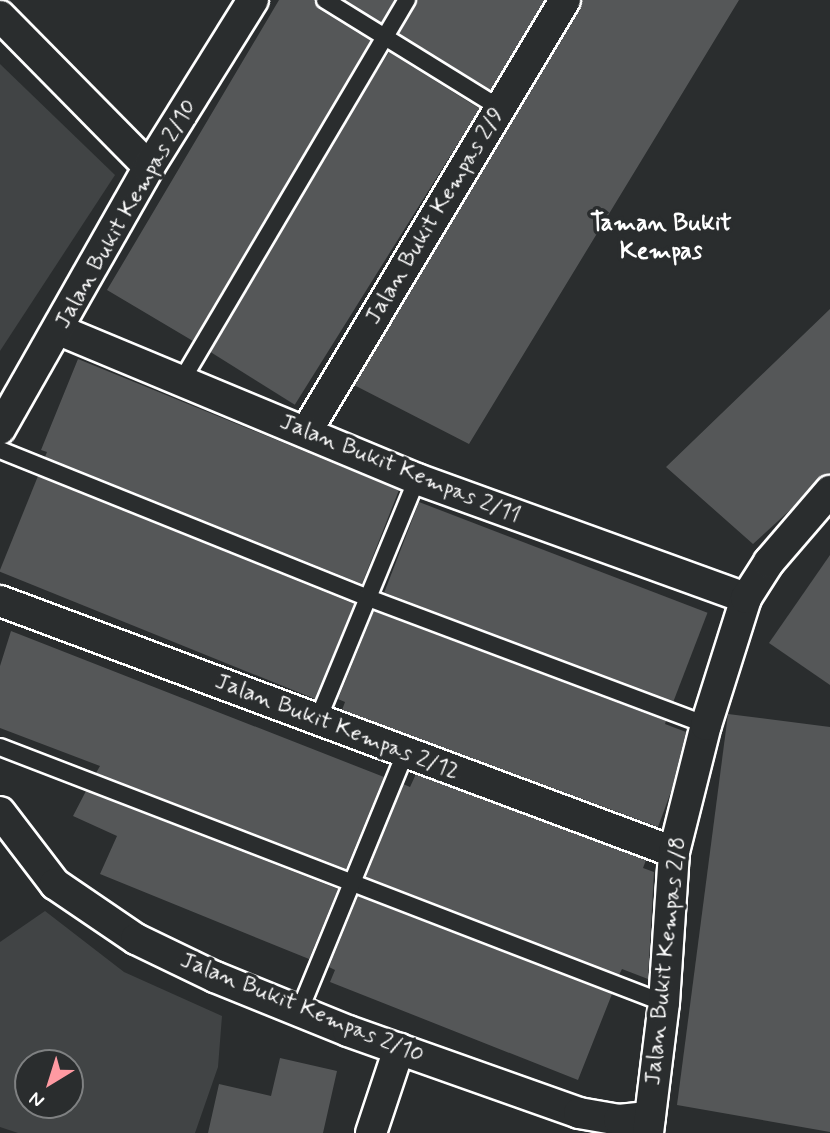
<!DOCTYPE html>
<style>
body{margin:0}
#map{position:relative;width:830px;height:1133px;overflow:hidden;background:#2a2d2e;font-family:Mynerve,sans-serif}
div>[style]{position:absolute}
.green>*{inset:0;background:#414445}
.building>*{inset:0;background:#555758;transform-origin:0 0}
.roads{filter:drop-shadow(2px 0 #fff) drop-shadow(-2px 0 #fff) drop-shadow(0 2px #fff) drop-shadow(0 -2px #fff)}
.lane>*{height:16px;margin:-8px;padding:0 8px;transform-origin:8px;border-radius:8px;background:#2a2d2e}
.street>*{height:30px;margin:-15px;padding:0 15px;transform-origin:15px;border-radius:15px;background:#2a2d2e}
span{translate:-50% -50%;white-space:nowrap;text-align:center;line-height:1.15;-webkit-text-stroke:7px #2a2d2e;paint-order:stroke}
.street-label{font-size:23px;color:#fff}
.neighbourhood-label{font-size:24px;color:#fff;font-weight:700}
.north{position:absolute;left:14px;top:1049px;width:70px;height:70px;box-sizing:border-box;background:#2a2d2e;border:2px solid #7f8182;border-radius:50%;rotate:218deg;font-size:19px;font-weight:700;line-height:28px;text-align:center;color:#fff}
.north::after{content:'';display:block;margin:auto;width:24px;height:32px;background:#ff9aa2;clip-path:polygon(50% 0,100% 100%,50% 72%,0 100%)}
</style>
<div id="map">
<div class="green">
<i style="clip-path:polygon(0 64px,115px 175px,0 351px)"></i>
<i style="clip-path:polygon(evenodd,45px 911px,124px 972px,222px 1016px,218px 1067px,195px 1133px,18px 1133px,0 1127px,0 942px,45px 911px,70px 1063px,70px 1105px,28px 1105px,28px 1063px,70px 1063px)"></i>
</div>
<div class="building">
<i style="clip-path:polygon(279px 0,315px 0,319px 9px,371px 41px,193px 341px,107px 290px)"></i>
<i style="clip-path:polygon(345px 0,395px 0,381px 23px)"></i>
<i style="clip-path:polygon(417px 0,545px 0,491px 90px,399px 34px)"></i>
<i style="clip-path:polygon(582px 0,739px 0,469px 444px,354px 385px,580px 9px)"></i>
<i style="left:389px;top:52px;width:107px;height:349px;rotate:32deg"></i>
<i style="clip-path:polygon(830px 309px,830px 474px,817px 480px,790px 510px,753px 544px,666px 467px)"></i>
<i style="clip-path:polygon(78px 359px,399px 490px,362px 584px,45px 457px,47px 452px,41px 450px)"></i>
<i style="left:38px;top:476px;width:341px;height:103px;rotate:22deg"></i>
<i style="left:419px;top:502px;width:309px;height:97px;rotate:21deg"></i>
<i style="clip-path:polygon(830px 555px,830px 685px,769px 643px)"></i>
<i style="clip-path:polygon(374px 611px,666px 721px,665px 724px,686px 732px,672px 789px,658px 827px,342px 710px,345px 702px,338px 699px)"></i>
<i style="clip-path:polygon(11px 631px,384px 777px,346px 869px,96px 773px,100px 766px,0 728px,0 666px)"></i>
<i style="clip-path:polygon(728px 714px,830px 727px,830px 1132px,677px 1105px)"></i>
<i style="clip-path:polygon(416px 774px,646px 860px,643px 868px,654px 872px,648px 979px,622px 969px,619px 975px,366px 877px,403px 784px,410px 787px)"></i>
<i style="clip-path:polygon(86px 791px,338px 889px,309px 959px,100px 874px,117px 836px,73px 816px)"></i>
<i style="clip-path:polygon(358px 896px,612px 994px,578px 1080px,330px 982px,335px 970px,329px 967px)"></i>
<i style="clip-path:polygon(280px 1058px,337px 1071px,323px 1133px,208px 1133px,219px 1084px,271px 1096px)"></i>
</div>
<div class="roads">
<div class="lane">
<i style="left:325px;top:0;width:206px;rotate:31.7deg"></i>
<i style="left:182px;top:380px;width:442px;rotate:-59.4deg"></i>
<i style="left:0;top:450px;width:394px;rotate:21.9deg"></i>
<i style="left:366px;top:597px;width:363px;rotate:20.6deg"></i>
<i style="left:318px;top:719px;width:260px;rotate:-67.6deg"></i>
<i style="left:0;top:747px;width:712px;rotate:21.08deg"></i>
<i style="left:299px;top:1012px;width:280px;rotate:-67.7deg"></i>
</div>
<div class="street">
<i style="left:0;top:16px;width:212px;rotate:45.4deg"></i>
<i style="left:59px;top:330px;width:388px;rotate:22.6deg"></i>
<i style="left:417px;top:479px;width:350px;rotate:19.9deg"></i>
<i style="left:0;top:429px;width:301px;rotate:-60.4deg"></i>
<i style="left:149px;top:167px;width:197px;rotate:-58.1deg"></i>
<i style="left:306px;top:432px;width:504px;rotate:-59.06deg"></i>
<i style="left:0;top:601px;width:719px;rotate:20.43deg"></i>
<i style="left:0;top:812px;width:91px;rotate:52.6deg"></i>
<i style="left:55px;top:884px;width:98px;rotate:34.2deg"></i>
<i style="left:136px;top:939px;width:88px;rotate:25.7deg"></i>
<i style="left:215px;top:977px;width:144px;rotate:22.1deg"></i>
<i style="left:348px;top:1031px;width:245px;rotate:19.5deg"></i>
<i style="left:579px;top:1113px;width:41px;rotate:9.9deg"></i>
<i style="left:619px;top:1120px;width:31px;rotate:-6deg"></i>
<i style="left:371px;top:1133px;width:89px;rotate:-71.6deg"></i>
<i style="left:648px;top:1133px;width:131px;rotate:-83deg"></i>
<i style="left:664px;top:1003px;width:151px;rotate:-86.2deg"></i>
<i style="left:674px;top:852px;width:131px;rotate:-75.9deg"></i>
<i style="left:706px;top:725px;width:133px;rotate:-72.5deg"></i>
<i style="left:746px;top:598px;width:43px;rotate:-57.4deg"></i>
<i style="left:769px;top:562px;width:94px;rotate:-49.3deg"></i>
</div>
</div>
<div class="street-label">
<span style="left:126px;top:214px;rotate:-60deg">Jalan Bukit Kempas 2/10</span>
<span style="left:435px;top:216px;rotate:-59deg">Jalan Bukit Kempas 2/9</span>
<span style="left:400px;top:469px;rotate:22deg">Jalan Bukit Kempas 2/11</span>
<span style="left:337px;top:727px;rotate:21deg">Jalan Bukit Kempas 2/12</span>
<span style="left:666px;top:961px;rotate:-84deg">Jalan Bukit Kempas 2/8</span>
<span style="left:302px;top:1008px;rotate:22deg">Jalan Bukit Kempas 2/10</span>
</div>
<div class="neighbourhood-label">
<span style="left:661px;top:238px">Taman Bukit<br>Kempas</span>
</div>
<div class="north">N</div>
</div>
